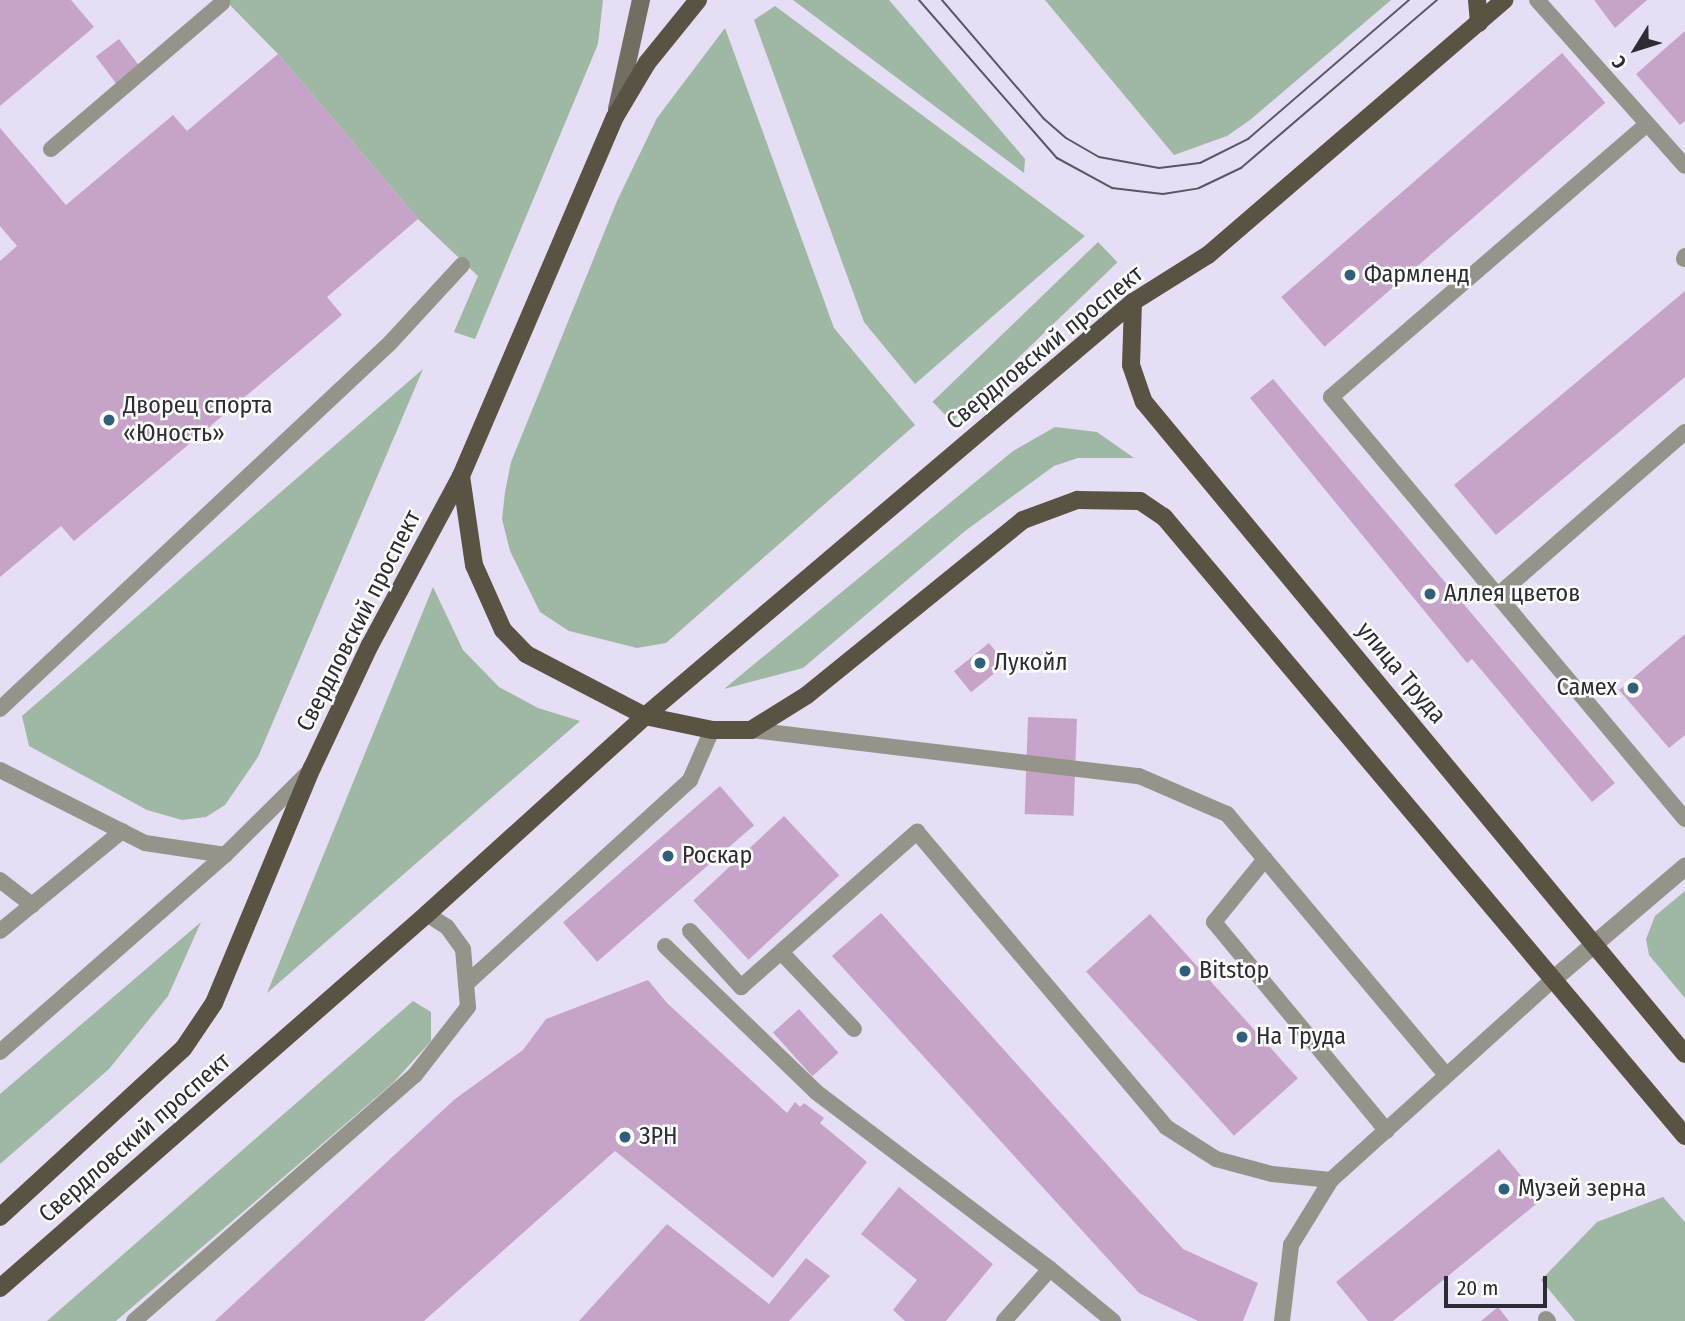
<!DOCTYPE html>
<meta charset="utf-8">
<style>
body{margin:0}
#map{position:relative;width:1685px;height:1321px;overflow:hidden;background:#e5def4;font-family:"Fira Sans Condensed",sans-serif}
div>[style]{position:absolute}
.green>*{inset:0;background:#9eb8a4;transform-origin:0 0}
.building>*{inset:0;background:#c6a4c9;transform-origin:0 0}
.service>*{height:16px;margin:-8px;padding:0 8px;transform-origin:8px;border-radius:8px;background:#96948a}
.minor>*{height:18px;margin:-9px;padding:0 9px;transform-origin:9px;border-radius:9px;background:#96948a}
.secondary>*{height:18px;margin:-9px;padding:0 9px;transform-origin:9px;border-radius:9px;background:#726e61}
.primary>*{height:18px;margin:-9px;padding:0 9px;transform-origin:9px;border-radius:9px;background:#585343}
.tram>*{height:2px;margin:-1px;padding:0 1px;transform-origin:1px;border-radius:1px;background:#5a5762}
.dots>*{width:19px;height:19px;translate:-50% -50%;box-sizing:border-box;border:4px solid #fff;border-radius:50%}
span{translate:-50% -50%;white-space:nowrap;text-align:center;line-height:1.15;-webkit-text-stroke:5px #fff;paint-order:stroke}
.poi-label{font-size:24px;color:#2d2b33}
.left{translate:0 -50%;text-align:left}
.right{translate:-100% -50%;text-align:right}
.street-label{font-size:24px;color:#2d2b33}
.north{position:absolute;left:1601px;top:14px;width:70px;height:70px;-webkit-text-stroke:5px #fff;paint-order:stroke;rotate:232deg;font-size:19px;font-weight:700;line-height:28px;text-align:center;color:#2d2b33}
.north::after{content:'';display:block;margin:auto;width:24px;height:32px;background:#2d2b33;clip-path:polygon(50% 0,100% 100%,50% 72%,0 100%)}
.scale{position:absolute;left:1444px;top:1276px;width:103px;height:32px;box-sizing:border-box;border:4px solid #2d2b33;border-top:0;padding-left:9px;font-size:21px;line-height:24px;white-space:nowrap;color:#2d2b33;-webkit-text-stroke:5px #fff;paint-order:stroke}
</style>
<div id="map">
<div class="green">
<i style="clip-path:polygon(225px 0,603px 0,598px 44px,475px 339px,454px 332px,478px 276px,418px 219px,278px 54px)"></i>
<i style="clip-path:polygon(793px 0,889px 0,1025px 159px,1024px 173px)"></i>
<i style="clip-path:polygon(1045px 0,1391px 0,1250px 120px,1227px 136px,1174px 155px)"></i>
<i style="clip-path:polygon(775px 6px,1085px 236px,915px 384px,864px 322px,754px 20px)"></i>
<i style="clip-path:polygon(725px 28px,834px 328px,915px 425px,666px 643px,637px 648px,569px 631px,540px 612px,510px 551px,502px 519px,505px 492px,511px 462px,617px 201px,657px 118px)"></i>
<i style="left:1098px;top:242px;width:28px;height:230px;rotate:46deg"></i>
<i style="clip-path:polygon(423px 369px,258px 757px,225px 805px,206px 817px,182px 820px,147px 810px,29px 746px,22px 716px)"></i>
<i style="clip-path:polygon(1055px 427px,1097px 432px,1134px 458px,1078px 458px,1054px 466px,965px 531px,803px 668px,724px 689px,1013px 451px)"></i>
<i style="clip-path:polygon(433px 587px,463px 650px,499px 687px,538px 708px,580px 721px,267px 993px)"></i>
<i style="clip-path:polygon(1685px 891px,1685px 998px,1649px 955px,1646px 939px,1655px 916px)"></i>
<i style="clip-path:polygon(201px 922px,168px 996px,109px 1069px,0 1164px,0 1094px)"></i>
<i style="clip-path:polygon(413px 1001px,431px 1012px,431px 1041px,393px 1083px,116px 1321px,47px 1321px)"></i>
<i style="clip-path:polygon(1663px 1197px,1685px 1222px,1685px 1321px,1575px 1321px,1541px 1280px,1597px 1222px)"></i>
</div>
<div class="building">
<i style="clip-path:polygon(0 0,71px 0,94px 27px,0 106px)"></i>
<i style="clip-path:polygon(1594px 0,1647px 0,1615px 28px)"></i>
<i style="clip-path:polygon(1685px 31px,1685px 121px,1680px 125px,1636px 74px)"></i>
<i style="left:119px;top:39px;width:35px;height:29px;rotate:53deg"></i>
<i style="left:1562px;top:53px;width:66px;height:372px;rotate:49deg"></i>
<i style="clip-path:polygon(278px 54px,418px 219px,327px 297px,342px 315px,74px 541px,61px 526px,0 577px,0 261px,17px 246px,0 226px,0 128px,66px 205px,173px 115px,187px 131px)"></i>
<i style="clip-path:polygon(1685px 291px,1685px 377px,1496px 535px,1454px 485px)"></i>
<i style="clip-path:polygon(1273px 379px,1615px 783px,1592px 802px,1472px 659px,1467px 663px,1250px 398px)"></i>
<i style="clip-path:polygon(1685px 634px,1685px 735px,1669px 748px,1619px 690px)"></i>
<i style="left:989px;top:643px;width:27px;height:45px;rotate:51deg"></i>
<i style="left:1028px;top:717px;width:49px;height:97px;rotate:2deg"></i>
<i style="left:720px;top:786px;width:52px;height:208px;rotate:49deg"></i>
<i style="left:784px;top:816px;width:81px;height:124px;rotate:47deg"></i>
<i style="clip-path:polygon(881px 913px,1183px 1249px,1258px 1283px,1243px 1321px,1198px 1321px,1139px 1293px,832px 956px)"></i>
<i style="left:1150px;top:914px;width:221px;height:86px;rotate:48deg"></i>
<i style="clip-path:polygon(648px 980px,667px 1003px,787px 1113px,795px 1102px,800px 1107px,804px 1103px,824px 1118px,820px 1123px,867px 1162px,773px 1278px,615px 1151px,424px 1321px,215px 1321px,455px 1099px,523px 1050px,546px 1019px)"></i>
<i style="left:799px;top:1009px;width:59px;height:35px;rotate:48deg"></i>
<i style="clip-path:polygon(1499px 1149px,1541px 1200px,1393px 1321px,1368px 1321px,1336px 1282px)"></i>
<i style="clip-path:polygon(899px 1187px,993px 1264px,946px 1321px,905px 1321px,893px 1310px,917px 1280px,861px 1234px)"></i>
<i style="clip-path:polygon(667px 1224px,769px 1304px,806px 1258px,830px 1276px,789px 1321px,579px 1321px)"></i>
<i style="clip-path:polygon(1498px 1307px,1509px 1321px,1481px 1321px)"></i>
</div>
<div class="service">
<i style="left:1537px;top:0;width:222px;rotate:48.3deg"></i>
<i style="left:1646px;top:125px;width:416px;rotate:139.2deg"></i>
<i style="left:1331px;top:397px;width:551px;rotate:50.01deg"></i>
<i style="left:51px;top:149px;width:225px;rotate:-40.5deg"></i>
<i style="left:1684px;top:259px;width:3px;rotate:-72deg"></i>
<i style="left:1498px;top:595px;width:248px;rotate:-41.1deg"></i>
<i style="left:0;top:709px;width:535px;rotate:-43.18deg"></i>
<i style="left:390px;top:343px;width:106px;rotate:-47.3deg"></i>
<i style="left:751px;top:730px;width:391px;rotate:6.8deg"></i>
<i style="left:1139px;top:776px;width:96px;rotate:23.4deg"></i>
<i style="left:1227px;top:814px;width:341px;rotate:50deg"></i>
<i style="left:0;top:770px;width:162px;rotate:26.7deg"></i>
<i style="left:145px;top:843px;width:81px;rotate:8.5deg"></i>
<i style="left:1265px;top:859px;width:81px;rotate:129deg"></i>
<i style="left:1214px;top:922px;width:271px;rotate:50.4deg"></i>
<i style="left:0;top:880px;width:41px;rotate:38deg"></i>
<i style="left:0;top:931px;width:158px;rotate:-39.3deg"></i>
<i style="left:690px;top:931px;width:76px;rotate:47.7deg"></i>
<i style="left:741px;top:987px;width:235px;rotate:-41.4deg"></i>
<i style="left:917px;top:832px;width:386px;rotate:49.8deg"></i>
<i style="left:1166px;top:1127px;width:59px;rotate:32.6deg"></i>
<i style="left:1216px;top:1159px;width:58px;rotate:15deg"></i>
<i style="left:1272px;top:1174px;width:59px;rotate:5.8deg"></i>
<i style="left:665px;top:946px;width:210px;rotate:44deg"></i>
<i style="left:816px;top:1092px;width:293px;rotate:37.1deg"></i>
<i style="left:781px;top:952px;width:106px;rotate:46.5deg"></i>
<i style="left:466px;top:984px;width:303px;rotate:-42.3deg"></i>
<i style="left:690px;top:780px;width:55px;rotate:-66.3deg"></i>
<i style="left:0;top:1052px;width:299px;rotate:-41.2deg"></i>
<i style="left:225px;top:855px;width:118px;rotate:-44.7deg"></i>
<i style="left:1546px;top:1319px;width:3px;rotate:45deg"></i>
<i style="left:134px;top:1321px;width:373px;rotate:-41.2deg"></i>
<i style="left:415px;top:1075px;width:86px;rotate:-52.1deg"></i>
<i style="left:468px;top:1007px;width:58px;rotate:-94.9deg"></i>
<i style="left:463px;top:949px;width:27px;rotate:-126deg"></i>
<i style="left:447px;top:927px;width:24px;rotate:-147deg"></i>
<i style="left:1004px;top:1321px;width:69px;rotate:-48.5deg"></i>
<i style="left:1050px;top:1269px;width:82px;rotate:39.5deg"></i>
<i style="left:1282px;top:1321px;width:77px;rotate:-83.2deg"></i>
<i style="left:1291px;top:1245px;width:76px;rotate:-58.4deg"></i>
<i style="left:1331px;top:1180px;width:303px;rotate:-42.1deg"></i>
</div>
<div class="minor">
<i style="left:1556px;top:977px;width:170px;rotate:-40.5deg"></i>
</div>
<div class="secondary">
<i style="left:617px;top:109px;width:112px;rotate:-77.6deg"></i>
</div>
<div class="primary">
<i style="left:1477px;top:0;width:23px;rotate:85deg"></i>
<i style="left:1133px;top:302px;width:63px;rotate:91.8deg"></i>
<i style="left:1131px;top:365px;width:39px;rotate:71deg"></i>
<i style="left:1144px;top:402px;width:847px;rotate:50.32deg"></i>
<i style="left:461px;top:476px;width:90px;rotate:81.7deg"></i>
<i style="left:474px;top:565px;width:71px;rotate:66deg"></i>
<i style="left:503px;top:630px;width:33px;rotate:46deg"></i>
<i style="left:526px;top:654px;width:134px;rotate:27.5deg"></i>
<i style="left:645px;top:716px;width:68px;rotate:11.8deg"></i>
<i style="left:712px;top:730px;width:39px"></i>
<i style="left:751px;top:730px;width:66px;rotate:-32deg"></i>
<i style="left:807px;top:695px;width:278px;rotate:-39deg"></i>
<i style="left:1023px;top:520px;width:58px;rotate:-20.3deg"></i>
<i style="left:1077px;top:500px;width:63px;rotate:0.9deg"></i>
<i style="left:1140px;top:501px;width:29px;rotate:34deg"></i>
<i style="left:1164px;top:517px;width:809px;rotate:49.91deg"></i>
<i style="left:0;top:1217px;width:248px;rotate:-42.6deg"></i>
<i style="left:183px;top:1049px;width:55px;rotate:-56deg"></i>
<i style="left:214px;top:1003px;width:255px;rotate:-67.4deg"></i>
<i style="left:312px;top:768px;width:136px;rotate:-64.8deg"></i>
<i style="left:370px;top:645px;width:192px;rotate:-61.7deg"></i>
<i style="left:461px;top:476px;width:391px;rotate:-66.8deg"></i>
<i style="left:615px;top:117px;width:63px;rotate:-59.3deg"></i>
<i style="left:647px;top:63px;width:81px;rotate:-51deg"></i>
<i style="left:0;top:1288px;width:568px;rotate:-41.21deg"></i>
<i style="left:427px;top:914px;width:294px;rotate:-42.2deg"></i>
<i style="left:645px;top:716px;width:640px;rotate:-40.31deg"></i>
<i style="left:1133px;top:302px;width:89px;rotate:-32.1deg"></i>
<i style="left:1208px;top:255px;width:391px;rotate:-40.7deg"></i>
</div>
<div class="tram">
<i style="left:919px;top:0;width:210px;rotate:48.9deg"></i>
<i style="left:1057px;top:158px;width:63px;rotate:28.6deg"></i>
<i style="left:1112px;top:188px;width:51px;rotate:6.7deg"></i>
<i style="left:1163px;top:194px;width:36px;rotate:-9deg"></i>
<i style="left:1199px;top:188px;width:47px;rotate:-25.5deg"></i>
<i style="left:1241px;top:168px;width:258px;rotate:-40.6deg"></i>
<i style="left:942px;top:0;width:155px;rotate:49.4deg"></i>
<i style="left:1043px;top:118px;width:30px;rotate:41deg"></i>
<i style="left:1066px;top:138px;width:38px;rotate:30deg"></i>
<i style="left:1099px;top:157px;width:61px;rotate:10.4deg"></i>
<i style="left:1159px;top:168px;width:41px;rotate:-7deg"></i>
<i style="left:1200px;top:163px;width:54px;rotate:-26.6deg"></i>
<i style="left:1248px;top:139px;width:213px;rotate:-40.8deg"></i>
</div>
<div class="dots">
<i style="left:1350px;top:275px;background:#2f5f7d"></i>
<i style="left:109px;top:420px;background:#2f5f7d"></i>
<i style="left:1430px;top:594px;background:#2f5f7d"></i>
<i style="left:980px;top:663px;background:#2f5f7d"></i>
<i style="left:1633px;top:688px;background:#2f5f7d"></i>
<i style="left:668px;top:856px;background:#2f5f7d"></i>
<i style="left:1185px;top:971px;background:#2f5f7d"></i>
<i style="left:1242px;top:1037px;background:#2f5f7d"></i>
<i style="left:625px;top:1137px;background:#2f5f7d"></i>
<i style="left:1504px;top:1189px;background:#2f5f7d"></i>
</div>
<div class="poi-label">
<span class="left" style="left:1364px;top:275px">Фармленд</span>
<span class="left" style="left:123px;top:420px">Дворец спорта<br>«Юность»</span>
<span class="left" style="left:1444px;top:594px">Аллея цветов</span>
<span class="left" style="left:994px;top:663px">Лукойл</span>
<span class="right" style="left:1617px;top:688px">Самех</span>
<span class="left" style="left:682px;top:856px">Роскар</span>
<span class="left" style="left:1199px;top:971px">Bitstop</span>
<span class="left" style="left:1256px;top:1037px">На Труда</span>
<span class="left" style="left:639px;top:1137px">ЗРН</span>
<span class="left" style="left:1518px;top:1189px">Музей зерна</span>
</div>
<div class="street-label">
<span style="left:1045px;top:348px;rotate:-39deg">Свердловский проспект</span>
<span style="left:359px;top:621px;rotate:-63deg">Свердловский проспект</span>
<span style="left:1401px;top:673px;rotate:50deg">улица Труда</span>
<span style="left:135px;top:1138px;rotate:-41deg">Свердловский проспект</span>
</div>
<div class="north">С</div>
<div class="scale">20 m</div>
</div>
